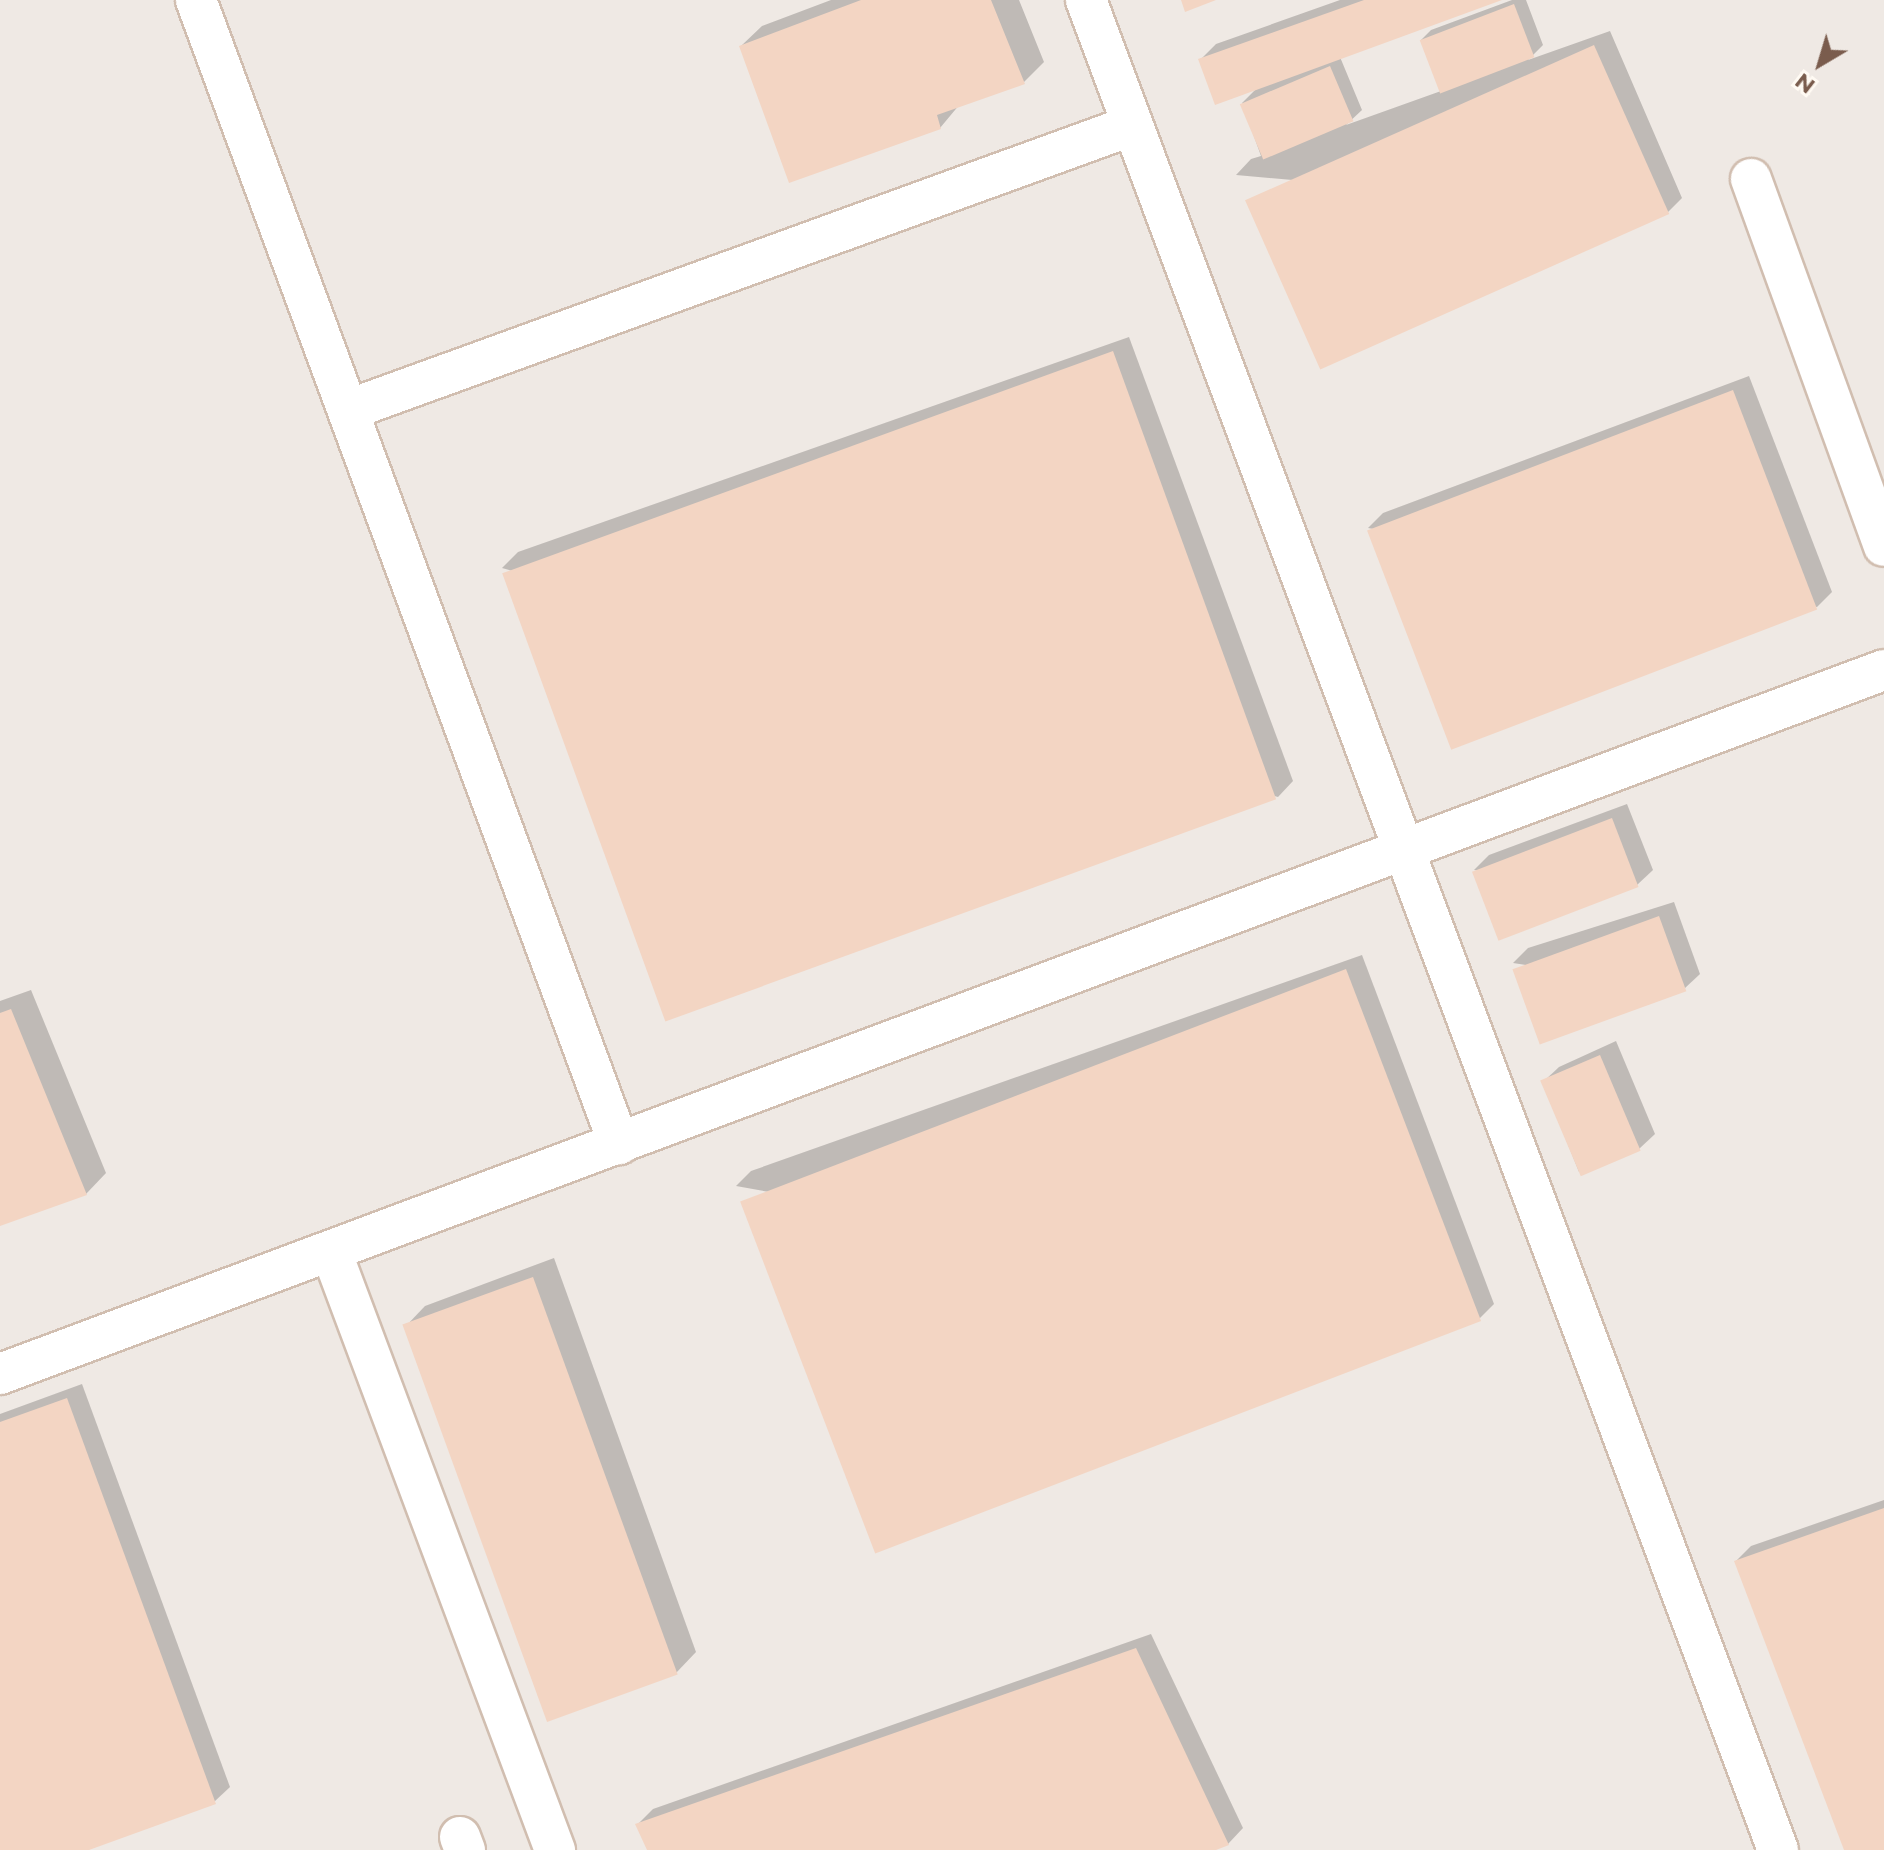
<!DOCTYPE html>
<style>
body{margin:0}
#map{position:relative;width:1884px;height:1850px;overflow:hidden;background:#fdf6ec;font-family:Montserrat,sans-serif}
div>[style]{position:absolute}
.industrial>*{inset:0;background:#efe9e4;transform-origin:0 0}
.shadow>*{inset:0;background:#0003}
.building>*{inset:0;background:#f3d5c3;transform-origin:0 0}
.roads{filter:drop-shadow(2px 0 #d1beb0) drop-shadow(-2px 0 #d1beb0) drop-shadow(0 2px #d1beb0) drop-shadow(0 -2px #d1beb0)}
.minor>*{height:40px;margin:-20px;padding:0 20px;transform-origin:20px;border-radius:20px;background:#fff}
span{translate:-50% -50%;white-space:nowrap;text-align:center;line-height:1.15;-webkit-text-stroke:7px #fffaf3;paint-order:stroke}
.north{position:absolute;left:1780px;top:24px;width:80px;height:80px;-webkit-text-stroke:6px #fffaf3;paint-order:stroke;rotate:218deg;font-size:22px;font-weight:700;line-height:32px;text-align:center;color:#7a5c4d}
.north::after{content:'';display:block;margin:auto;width:28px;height:36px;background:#7a5c4d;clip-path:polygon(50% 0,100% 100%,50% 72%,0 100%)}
</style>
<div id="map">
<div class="industrial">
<i style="left:0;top:0;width:1884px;height:1850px"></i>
</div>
<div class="shadow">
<i style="clip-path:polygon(831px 0,1019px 0,1044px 62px,1024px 82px,960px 104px,940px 128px,741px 46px,762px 26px)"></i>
<i style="clip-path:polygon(1340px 0,1497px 0,1340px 57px,1362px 110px,1346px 125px,1441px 91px,1421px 40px,1431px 30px,1512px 0,1526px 0,1543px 45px,1528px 60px,1610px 31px,1682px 198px,1667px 213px,1236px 175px,1251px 159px,1261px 156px,1242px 103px,1257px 88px,1201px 59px,1216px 44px)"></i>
<i style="clip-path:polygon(1129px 337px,1293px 781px,1278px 797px,502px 568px,518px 552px)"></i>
<i style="clip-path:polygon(1749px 376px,1832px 592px,1817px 607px,1368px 528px,1383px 513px)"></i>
<i style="clip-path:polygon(1627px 804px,1653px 870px,1637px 885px,1474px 870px,1489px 855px)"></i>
<i style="clip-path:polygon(1674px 902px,1700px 974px,1684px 989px,1513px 963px,1528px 948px)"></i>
<i style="clip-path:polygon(1362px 955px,1494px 1304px,1479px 1319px,736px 1186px,751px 1171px)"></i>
<i style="clip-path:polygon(31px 990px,106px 1173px,86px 1194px,0 1224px,0 1001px)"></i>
<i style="clip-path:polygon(1616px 1041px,1655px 1134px,1639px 1149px,1579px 1172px,1543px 1082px,1559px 1067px)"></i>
<i style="clip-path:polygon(554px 1258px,696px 1652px,676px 1673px,405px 1327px,425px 1306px)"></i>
<i style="clip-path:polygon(82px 1384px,230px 1787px,214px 1802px,83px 1850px,0 1850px,0 1414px)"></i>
<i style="clip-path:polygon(1884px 1500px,1884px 1850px,1846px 1850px,1736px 1561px,1751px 1546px)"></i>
<i style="clip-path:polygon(1151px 1634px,1243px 1828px,1228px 1844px,1210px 1850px,649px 1850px,638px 1824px,653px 1809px)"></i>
</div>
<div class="building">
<i style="clip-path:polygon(861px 0,991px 0,1025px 84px,937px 115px,941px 129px,789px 183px,739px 46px)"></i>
<i style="clip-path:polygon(1181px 0,1216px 0,1185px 12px)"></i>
<i style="clip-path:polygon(1364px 0,1502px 0,1215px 105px,1198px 59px)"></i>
<i style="left:1514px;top:4px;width:57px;height:101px;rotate:69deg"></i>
<i style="left:1594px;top:45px;width:185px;height:382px;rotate:66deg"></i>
<i style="left:1330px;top:66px;width:60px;height:98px;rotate:67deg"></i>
<i style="left:1113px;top:351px;width:477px;height:650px;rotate:70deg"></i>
<i style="left:1733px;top:390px;width:235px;height:392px;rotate:69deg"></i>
<i style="left:1612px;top:818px;width:74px;height:150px;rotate:69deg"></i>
<i style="left:1659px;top:916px;width:80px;height:156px;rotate:70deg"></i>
<i style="left:1346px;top:969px;width:377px;height:649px;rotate:69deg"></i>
<i style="clip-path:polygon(11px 1009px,87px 1195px,0 1226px,0 1013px)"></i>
<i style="left:1600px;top:1055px;width:104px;height:65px;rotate:67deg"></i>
<i style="left:533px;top:1277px;width:423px;height:139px;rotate:70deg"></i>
<i style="clip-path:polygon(67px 1398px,216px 1804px,89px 1850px,0 1850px,0 1422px)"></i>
<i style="clip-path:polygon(1884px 1508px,1884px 1850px,1844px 1850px,1734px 1561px)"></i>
<i style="clip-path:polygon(1136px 1648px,1229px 1845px,1216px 1850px,647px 1850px,635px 1824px)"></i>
</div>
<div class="roads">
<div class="minor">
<i style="left:196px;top:0;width:1220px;rotate:69.71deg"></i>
<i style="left:1086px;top:0;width:1975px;rotate:69.49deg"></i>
<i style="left:1751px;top:179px;width:390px;rotate:70.1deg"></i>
<i style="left:348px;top:410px;width:835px;rotate:-19.95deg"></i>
<i style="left:331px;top:1251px;width:640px;rotate:69.5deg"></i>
<i style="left:0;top:1374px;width:2011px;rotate:-20.49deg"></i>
<i style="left:460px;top:1837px;width:14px;rotate:69deg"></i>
</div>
</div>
<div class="north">N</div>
</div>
